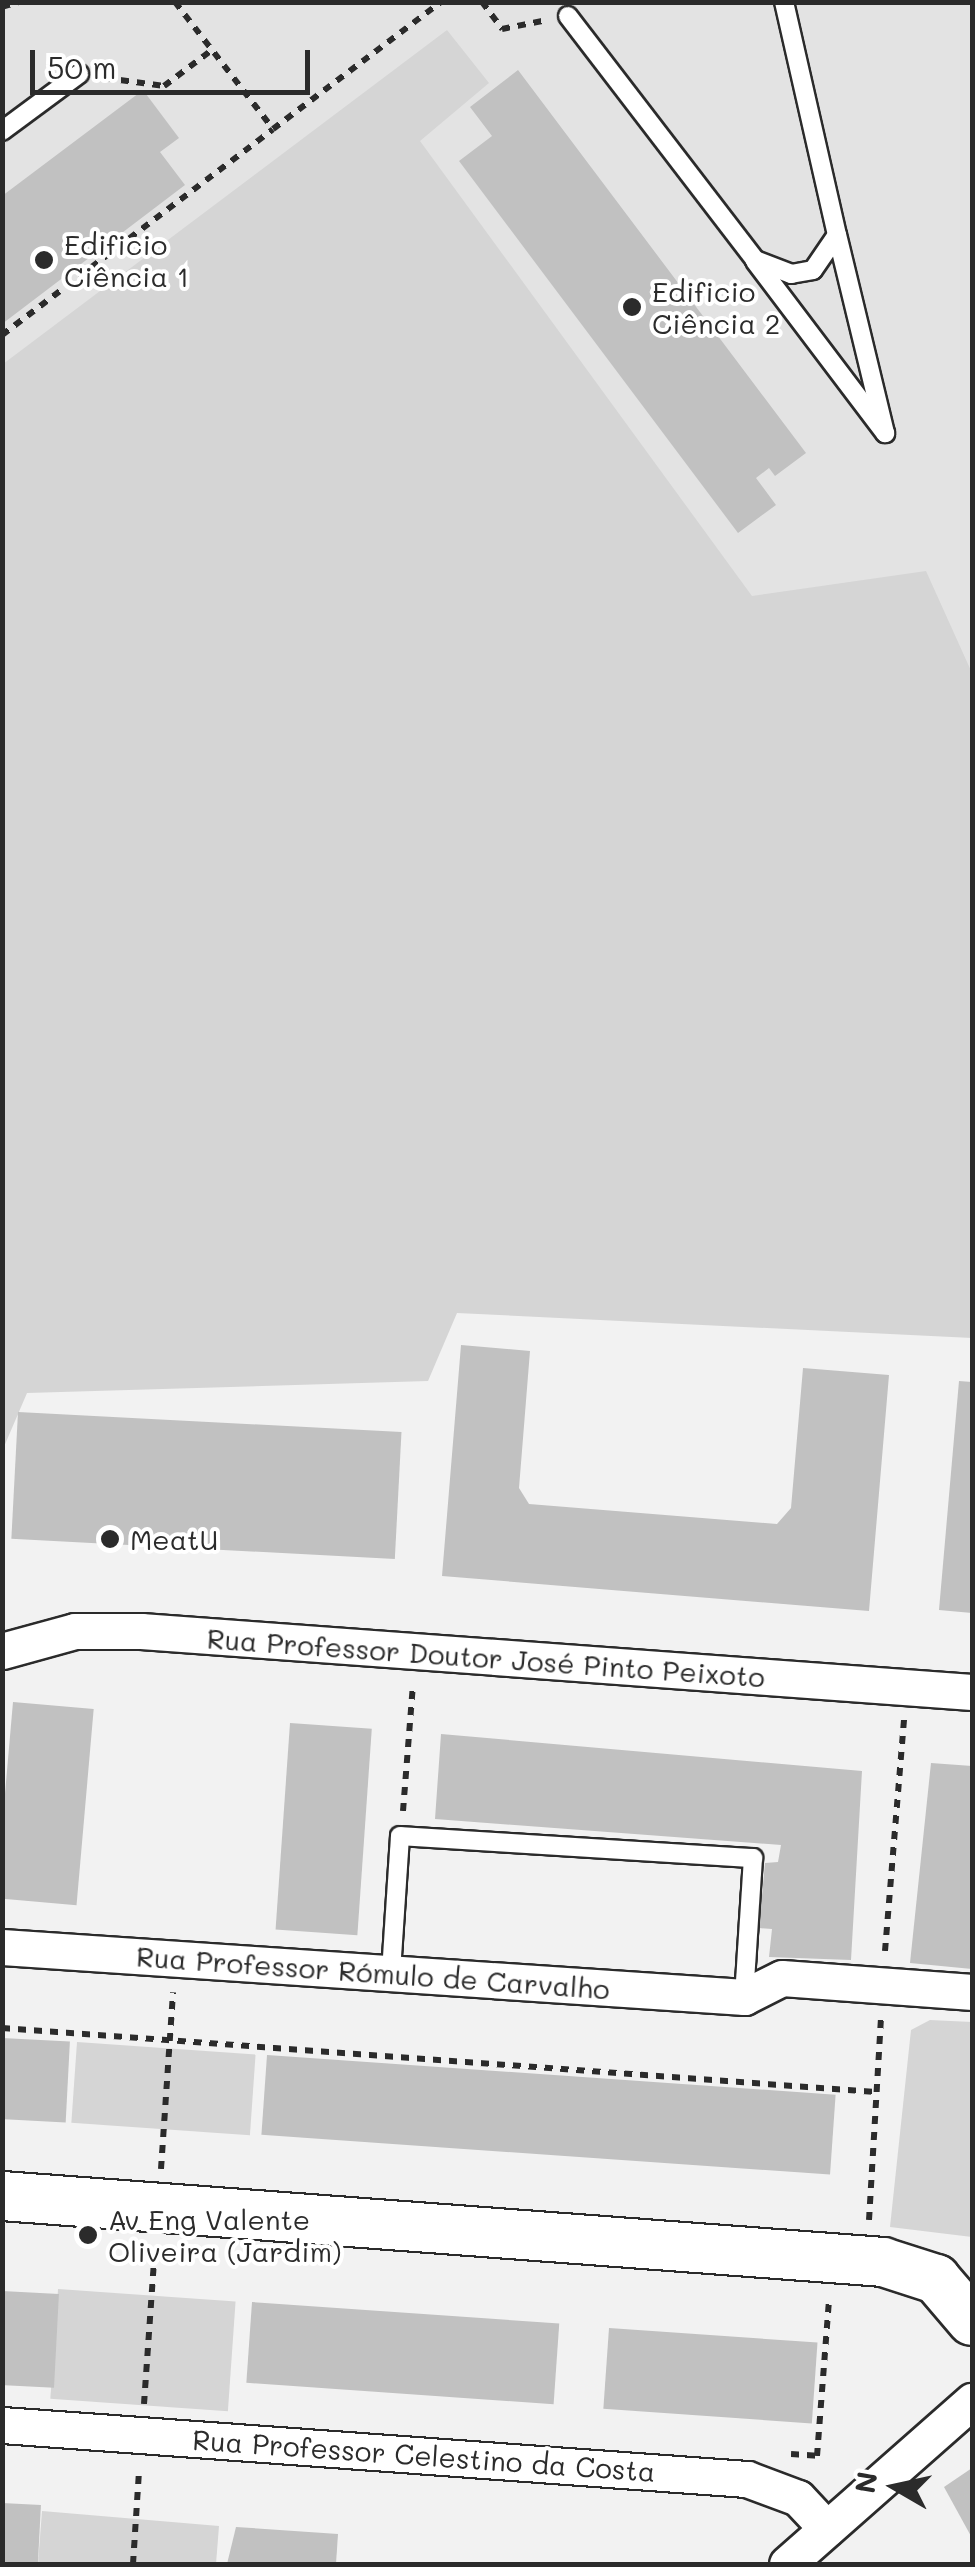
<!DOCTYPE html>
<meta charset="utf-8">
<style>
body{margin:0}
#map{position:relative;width:975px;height:2567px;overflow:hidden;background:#f2f2f2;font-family:Mali,sans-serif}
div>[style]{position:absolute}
.built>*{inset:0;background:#e3e3e3}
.green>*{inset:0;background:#d5d5d5;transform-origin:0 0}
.building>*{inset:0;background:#c1c1c1;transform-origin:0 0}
.path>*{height:6px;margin-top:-3px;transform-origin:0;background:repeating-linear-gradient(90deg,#2b2b2b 0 8px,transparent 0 16px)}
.roads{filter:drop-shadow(2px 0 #2b2b2b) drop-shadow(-2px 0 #2b2b2b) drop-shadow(0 2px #2b2b2b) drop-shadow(0 -2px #2b2b2b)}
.lane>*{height:18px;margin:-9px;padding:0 9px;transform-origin:9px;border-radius:9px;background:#fff}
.street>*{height:35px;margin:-17.5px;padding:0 17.5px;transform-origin:17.5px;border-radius:17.5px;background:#fff}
.secondary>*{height:48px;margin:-24px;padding:0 24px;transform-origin:24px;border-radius:24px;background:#fff}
.dots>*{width:28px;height:28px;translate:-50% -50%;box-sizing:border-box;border:5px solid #fff;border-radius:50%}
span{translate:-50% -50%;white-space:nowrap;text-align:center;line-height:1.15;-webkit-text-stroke:8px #fff;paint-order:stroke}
.poi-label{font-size:28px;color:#2b2b2b}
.left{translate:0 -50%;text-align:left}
.street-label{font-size:28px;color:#2b2b2b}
.frame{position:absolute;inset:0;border:5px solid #2b2b2b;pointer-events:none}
.north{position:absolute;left:845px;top:2437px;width:100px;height:100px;-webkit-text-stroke:8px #fff;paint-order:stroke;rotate:279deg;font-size:28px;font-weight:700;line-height:40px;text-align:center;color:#2b2b2b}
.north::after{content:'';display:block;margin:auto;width:35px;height:45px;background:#2b2b2b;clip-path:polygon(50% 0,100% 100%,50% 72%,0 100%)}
.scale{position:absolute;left:30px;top:50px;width:280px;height:45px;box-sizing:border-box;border:5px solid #2b2b2b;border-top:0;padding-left:12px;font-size:30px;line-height:35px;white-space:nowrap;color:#2b2b2b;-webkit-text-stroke:8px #fff;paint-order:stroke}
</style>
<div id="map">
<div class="built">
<i style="clip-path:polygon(2px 3px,972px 3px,972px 1159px,3px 1390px)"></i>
</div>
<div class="green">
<i style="clip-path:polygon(447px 30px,489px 83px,420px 141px,752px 596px,926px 571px,972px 673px,972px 1338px,457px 1313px,428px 1381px,27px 1393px,3px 1449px,3px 364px)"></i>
<i style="clip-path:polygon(930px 2020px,972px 2022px,972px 2237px,890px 2227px,911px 2030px)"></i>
<i style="left:77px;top:2042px;width:179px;height:81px;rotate:4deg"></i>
<i style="left:58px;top:2289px;width:178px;height:110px;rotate:4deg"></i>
<i style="clip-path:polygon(42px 2511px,219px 2526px,216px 2564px,38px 2564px)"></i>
</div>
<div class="building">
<i style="clip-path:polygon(518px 70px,806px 453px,775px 476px,769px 468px,756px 478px,776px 505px,738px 533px,459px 161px,492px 136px,470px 107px)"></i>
<i style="clip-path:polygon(143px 90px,179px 138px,160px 152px,185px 185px,2px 324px,2px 196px)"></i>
<i style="clip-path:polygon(461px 1345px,530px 1351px,519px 1488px,529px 1504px,777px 1524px,791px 1508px,803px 1368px,889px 1375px,869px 1611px,442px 1576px)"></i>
<i style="clip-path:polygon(959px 1381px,972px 1382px,972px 1613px,939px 1610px)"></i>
<i style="left:18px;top:1412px;width:384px;height:127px;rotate:3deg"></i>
<i style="left:13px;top:1702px;width:81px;height:197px;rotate:5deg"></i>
<i style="left:290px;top:1723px;width:82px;height:207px;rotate:4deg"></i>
<i style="clip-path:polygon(441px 1734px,862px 1771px,851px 1960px,769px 1957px,772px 1929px,759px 1928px,765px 1863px,778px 1862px,781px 1845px,435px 1819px)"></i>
<i style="clip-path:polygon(931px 1763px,972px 1766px,972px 1969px,910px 1963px)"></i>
<i style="left:2px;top:2038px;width:68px;height:81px;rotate:3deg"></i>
<i style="left:267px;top:2055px;width:570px;height:80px;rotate:4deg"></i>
<i style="left:2px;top:2291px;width:57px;height:94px;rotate:3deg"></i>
<i style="left:252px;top:2302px;width:308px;height:81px;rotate:4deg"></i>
<i style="left:609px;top:2328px;width:209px;height:81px;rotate:4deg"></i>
<i style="clip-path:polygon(972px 2468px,972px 2538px,944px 2487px)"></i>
<i style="left:2px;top:2503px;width:39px;height:61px;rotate:3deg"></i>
<i style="clip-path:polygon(236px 2527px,338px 2534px,336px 2564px,227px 2564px)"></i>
</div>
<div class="path">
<i style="left:175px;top:2px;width:160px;rotate:52.3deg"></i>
<i style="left:273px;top:129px;width:211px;rotate:-37.1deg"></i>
<i style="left:482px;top:2px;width:34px;rotate:53deg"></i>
<i style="left:502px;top:29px;width:41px;rotate:-11.3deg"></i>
<i style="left:2px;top:7px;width:17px;rotate:-17deg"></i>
<i style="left:105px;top:78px;width:60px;rotate:7.7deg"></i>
<i style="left:164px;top:86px;width:60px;rotate:-36.9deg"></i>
<i style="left:2px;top:335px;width:340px;rotate:-37.2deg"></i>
<i style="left:403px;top:1811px;width:127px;rotate:-85.5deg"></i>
<i style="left:885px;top:1951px;width:233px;rotate:-85.3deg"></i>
<i style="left:2px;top:2028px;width:876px;rotate:4.19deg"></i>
<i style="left:161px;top:2169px;width:177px;rotate:-86.1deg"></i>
<i style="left:869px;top:2220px;width:202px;rotate:-86.6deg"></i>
<i style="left:144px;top:2404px;width:157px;rotate:-86deg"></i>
<i style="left:791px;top:2454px;width:26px;rotate:4deg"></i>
<i style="left:817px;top:2456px;width:156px;rotate:-85.6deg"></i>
<i style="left:133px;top:2564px;width:93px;rotate:-86.3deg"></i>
</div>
<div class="roads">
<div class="lane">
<i style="left:568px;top:16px;width:307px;rotate:52.5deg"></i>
<i style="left:755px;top:260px;width:39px;rotate:21deg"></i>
<i style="left:791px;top:274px;width:22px;rotate:-10deg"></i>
<i style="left:813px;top:270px;width:42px;rotate:-55.6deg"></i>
<i style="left:837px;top:235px;width:239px;rotate:-102.8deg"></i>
<i style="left:2px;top:131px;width:96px;rotate:-36.5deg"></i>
<i style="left:755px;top:261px;width:216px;rotate:52.9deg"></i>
<i style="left:885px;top:433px;width:204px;rotate:-103.6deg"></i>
<i style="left:391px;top:1972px;width:136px;rotate:-86.2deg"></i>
<i style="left:400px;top:1836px;width:354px;rotate:3.6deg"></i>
<i style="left:753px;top:1858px;width:139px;rotate:93.7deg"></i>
</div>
<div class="street">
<i style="left:2px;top:1651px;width:76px;rotate:-15.3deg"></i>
<i style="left:75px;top:1631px;width:66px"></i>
<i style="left:141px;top:1631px;width:833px;rotate:4.2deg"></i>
<i style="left:2px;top:1947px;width:744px;rotate:3.86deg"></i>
<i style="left:744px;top:1997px;width:42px;rotate:-26.6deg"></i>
<i style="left:782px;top:1978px;width:191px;rotate:4.2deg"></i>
<i style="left:2px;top:2425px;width:747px;rotate:4.15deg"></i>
<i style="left:747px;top:2479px;width:54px;rotate:20.4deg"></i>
<i style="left:798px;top:2498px;width:42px;rotate:46.9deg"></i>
<i style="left:787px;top:2564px;width:247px;rotate:-41.4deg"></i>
</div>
<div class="secondary">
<i style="left:2px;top:2196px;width:883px;rotate:4.28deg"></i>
<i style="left:883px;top:2262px;width:56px;rotate:17.8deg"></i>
<i style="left:936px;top:2279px;width:55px;rotate:49.4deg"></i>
</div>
</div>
<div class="dots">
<i style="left:44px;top:260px;background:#2b2b2b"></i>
<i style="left:632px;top:307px;background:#2b2b2b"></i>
<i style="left:110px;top:1539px;background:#2b2b2b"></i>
<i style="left:88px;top:2235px;background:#2b2b2b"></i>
</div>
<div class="poi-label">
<span class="left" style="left:64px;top:260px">Edificio<br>Ciência 1</span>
<span class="left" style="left:652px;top:307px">Edificio<br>Ciência 2</span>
<span class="left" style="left:130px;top:1539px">MeatU</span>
<span class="left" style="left:108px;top:2235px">Av Eng Valente<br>Oliveira (Jardim)</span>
</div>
<div class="street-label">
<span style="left:486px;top:1657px;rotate:4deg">Rua Professor Doutor José Pinto Peixoto</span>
<span style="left:373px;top:1972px;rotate:4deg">Rua Professor Rómulo de Carvalho</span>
<span style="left:424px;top:2455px;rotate:4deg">Rua Professor Celestino da Costa</span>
</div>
<div class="frame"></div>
<div class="north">N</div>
<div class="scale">50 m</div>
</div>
